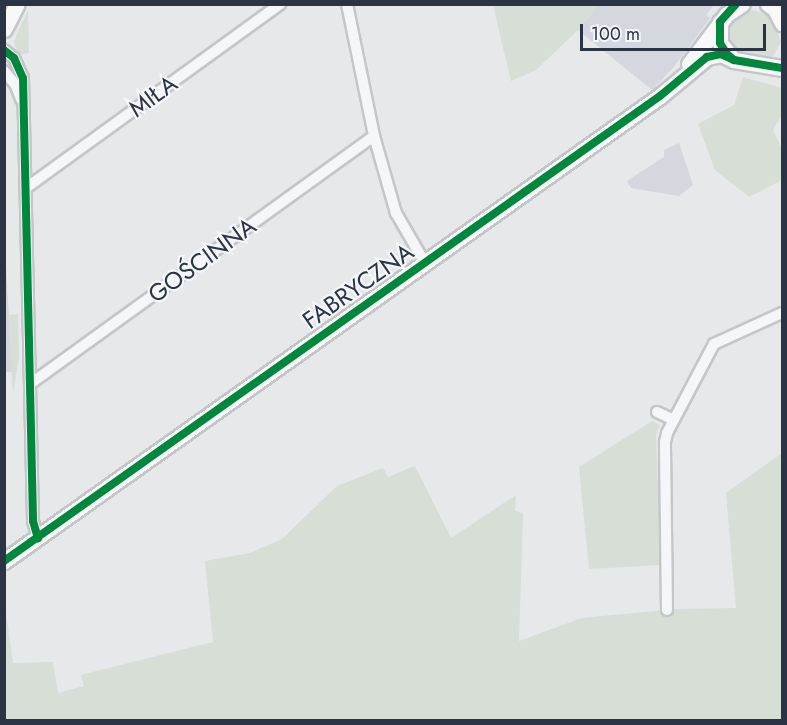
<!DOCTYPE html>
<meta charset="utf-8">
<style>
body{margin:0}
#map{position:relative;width:787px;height:725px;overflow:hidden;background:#e6e8ea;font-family:Jost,sans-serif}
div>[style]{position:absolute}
.built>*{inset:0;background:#d4d7dd}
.green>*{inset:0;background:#d6ded6}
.roads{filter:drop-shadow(2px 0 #c4c6c8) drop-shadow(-2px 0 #c4c6c8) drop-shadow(0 2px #c4c6c8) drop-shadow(0 -2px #c4c6c8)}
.street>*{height:10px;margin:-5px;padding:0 5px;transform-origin:5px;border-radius:5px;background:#f5f6f7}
.secondary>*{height:15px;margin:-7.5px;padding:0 7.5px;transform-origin:7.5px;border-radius:7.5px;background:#f8f8f8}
.cycleway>*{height:8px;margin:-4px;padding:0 4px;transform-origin:4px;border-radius:4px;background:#00873e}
span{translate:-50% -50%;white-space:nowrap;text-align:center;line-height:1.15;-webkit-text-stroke:4.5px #f4f6f9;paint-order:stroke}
.street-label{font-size:24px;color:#2b3445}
.frame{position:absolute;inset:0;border:6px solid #2b3445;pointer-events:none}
.scale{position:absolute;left:580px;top:24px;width:186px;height:27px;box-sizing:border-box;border:3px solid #2b3445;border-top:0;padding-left:8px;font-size:18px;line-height:21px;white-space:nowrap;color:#2b3445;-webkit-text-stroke:4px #f4f6f9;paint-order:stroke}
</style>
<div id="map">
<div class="built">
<i style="clip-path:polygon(710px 4px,713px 6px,706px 15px,710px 18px,673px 68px,652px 90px,578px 30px,598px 5px)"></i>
<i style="clip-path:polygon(679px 143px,693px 185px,679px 196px,631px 188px,627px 181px,664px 157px,664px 150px)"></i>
<i style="clip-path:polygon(4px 264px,6px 264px,12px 372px,5px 372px)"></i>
</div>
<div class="green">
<i style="clip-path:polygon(493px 5px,493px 4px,598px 5px,578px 30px,536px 70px,511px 81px)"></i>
<i style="clip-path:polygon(28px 10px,29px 53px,18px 55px,14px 41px)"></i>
<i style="clip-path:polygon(752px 10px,769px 15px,776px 27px,781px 42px,773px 56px,766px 59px,737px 52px,726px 39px,728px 28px,732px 20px)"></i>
<i style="clip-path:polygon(743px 77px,782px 88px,782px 115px,773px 130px,782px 149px,782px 180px,749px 197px,715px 170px,698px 124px,734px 105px)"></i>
<i style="clip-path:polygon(18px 314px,19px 357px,13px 393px,8px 315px)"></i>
<i style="clip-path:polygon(652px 421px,660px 425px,656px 435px,661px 565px,589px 569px,579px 467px)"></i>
<i style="clip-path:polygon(782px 453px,782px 720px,5px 720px,4px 599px,13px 663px,53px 662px,58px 693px,84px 686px,81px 675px,213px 642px,205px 561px,250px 553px,282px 539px,337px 486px,383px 468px,388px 477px,415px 466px,451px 538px,516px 495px,515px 511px,523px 513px,519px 641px,582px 618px,677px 609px,736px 608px,726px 493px)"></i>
</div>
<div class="roads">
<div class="street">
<i style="left:347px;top:4px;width:135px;rotate:78.4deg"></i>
<i style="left:374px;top:136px;width:80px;rotate:74.1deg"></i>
<i style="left:396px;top:213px;width:58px;rotate:59.9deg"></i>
<i style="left:4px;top:50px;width:13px;rotate:39deg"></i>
<i style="left:14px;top:58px;width:22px;rotate:66deg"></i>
<i style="left:23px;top:78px;width:443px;rotate:88.7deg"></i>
<i style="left:33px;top:521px;width:18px;rotate:74deg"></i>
<i style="left:4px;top:71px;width:17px;rotate:50deg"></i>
<i style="left:15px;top:84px;width:16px;rotate:68deg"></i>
<i style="left:26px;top:188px;width:314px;rotate:-35.9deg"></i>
<i style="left:30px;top:384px;width:424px;rotate:-35.8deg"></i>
<i style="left:657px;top:412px;width:17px;rotate:25deg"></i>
<i style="left:667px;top:610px;width:168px;rotate:-90.7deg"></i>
<i style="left:665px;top:442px;width:9px;rotate:-77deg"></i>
<i style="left:667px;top:433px;width:101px;rotate:-62.2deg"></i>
<i style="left:714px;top:344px;width:75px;rotate:-24.5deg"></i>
</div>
<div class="secondary">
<i style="left:768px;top:4px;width:9px;rotate:36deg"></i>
<i style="left:775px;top:9px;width:16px;rotate:63deg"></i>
<i style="left:720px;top:22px;width:21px;rotate:90deg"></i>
<i style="left:720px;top:43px;width:22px;rotate:51deg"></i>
<i style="left:734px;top:60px;width:49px;rotate:9.5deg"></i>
<i style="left:4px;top:29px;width:28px;rotate:-63deg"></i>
<i style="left:689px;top:64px;width:63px;rotate:-52.8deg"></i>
<i style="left:727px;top:14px;width:18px;rotate:-34deg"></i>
<i style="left:4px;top:561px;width:804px;rotate:-35.33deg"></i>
<i style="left:660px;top:96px;width:61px;rotate:-39.7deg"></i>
<i style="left:707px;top:57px;width:14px;rotate:-12deg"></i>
<i style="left:721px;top:54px;width:14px;rotate:25deg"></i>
</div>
</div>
<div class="cycleway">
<i style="left:736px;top:4px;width:24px;rotate:132deg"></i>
<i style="left:720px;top:22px;width:21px;rotate:90deg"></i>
<i style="left:720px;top:43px;width:13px;rotate:58deg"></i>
<i style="left:727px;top:54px;width:9px;rotate:41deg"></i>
<i style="left:734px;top:60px;width:49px;rotate:9.5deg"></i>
<i style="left:4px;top:50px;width:13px;rotate:39deg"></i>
<i style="left:14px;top:58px;width:22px;rotate:66deg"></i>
<i style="left:23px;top:78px;width:443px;rotate:88.7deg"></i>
<i style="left:33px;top:521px;width:18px;rotate:74deg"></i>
<i style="left:4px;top:561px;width:804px;rotate:-35.33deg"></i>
<i style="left:660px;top:96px;width:61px;rotate:-39.7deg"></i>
<i style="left:707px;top:57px;width:14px;rotate:-12deg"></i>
<i style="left:721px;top:54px;width:14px;rotate:25deg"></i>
</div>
<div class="street-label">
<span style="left:153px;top:96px;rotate:-36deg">MIŁA</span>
<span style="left:202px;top:260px;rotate:-36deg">GOŚCINNA</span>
<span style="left:358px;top:286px;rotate:-35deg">FABRYCZNA</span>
</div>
<div class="frame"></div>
<div class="scale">100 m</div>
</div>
